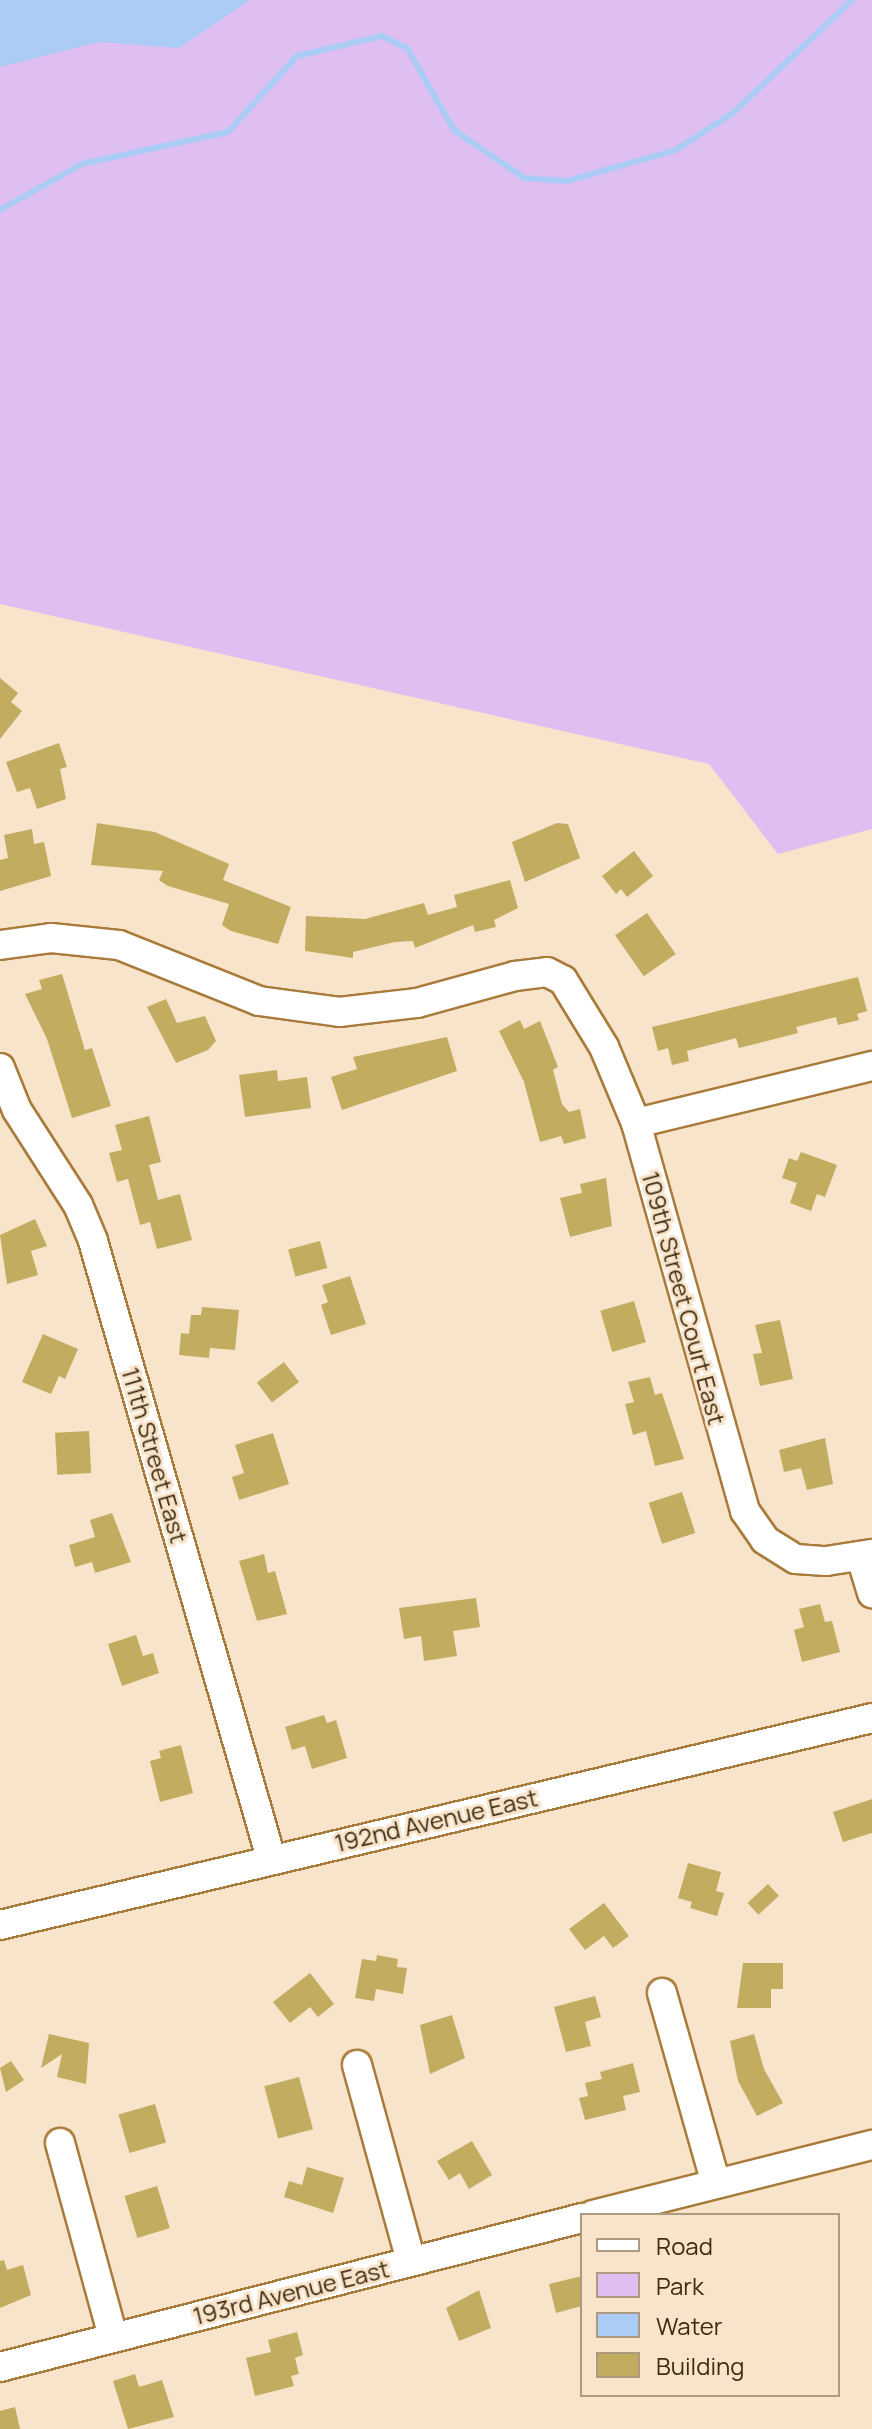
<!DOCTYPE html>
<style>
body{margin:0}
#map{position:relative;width:872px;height:2429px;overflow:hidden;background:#f8e4cb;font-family:Manrope,sans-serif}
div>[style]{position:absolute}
.green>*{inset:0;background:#dfbef1}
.water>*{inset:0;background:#aaccf5}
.stream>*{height:6px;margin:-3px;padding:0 3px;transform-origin:3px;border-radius:3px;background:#aaccf5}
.building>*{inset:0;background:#c2ac60;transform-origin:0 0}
.roads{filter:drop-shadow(2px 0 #a97b3a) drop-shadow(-2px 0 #a97b3a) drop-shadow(0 2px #a97b3a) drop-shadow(0 -2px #a97b3a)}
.minor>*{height:28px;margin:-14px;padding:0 14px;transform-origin:14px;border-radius:14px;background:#fff}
span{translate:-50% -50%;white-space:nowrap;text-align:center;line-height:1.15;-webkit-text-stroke:6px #f8e4cb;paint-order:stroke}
.street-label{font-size:24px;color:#3e2b10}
.legend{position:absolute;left:580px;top:2213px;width:260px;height:184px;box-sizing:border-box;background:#f8e4cb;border:2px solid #ae9a80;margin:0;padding:10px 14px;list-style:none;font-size:24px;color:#3e2b10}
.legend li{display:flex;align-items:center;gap:16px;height:40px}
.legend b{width:40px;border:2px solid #ae9a80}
</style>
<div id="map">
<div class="green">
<i style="clip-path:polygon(0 0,872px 0,872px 829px,778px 854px,709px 764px,0 604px)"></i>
</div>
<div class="water">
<i style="clip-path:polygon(0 0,250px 0,179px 48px,99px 42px,0 67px)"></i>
</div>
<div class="stream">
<i style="left:0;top:210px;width:94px;rotate:-29.3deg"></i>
<i style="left:82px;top:164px;width:149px;rotate:-12.4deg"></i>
<i style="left:228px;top:132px;width:103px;rotate:-47.8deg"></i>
<i style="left:297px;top:56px;width:87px;rotate:-13.2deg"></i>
<i style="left:382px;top:36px;width:28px;rotate:26deg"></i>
<i style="left:407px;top:48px;width:95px;rotate:60.2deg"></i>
<i style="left:454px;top:130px;width:85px;rotate:34.4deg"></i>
<i style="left:524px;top:178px;width:43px;rotate:4deg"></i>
<i style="left:567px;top:181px;width:113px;rotate:-15.9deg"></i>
<i style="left:676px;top:150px;width:68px;rotate:-33deg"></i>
<i style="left:733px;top:113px;width:164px;rotate:-43.5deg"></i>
</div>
<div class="building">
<i style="clip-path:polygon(0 678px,18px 693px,11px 702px,22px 711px,0 739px)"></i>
<i style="clip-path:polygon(59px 743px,67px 767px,60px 769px,66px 799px,37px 809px,30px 788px,17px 792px,6px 762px)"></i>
<i style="clip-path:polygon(97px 823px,155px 832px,229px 864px,223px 880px,291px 907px,278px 944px,231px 931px,222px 925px,229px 904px,168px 886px,159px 880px,163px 871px,91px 865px)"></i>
<i style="clip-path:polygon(557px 823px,568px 824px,580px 858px,525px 882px,512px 842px)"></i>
<i style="clip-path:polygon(32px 829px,34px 844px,44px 842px,51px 876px,0 891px,0 860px,8px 858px,4px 835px)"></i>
<i style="clip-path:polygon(634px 851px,653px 876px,627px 897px,621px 889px,616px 894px,602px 876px)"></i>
<i style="clip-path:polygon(510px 880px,518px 908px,494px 920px,496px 927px,475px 932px,473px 925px,415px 948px,413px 941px,395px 942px,353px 952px,353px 958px,305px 951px,306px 916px,365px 919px,424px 903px,428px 915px,457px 907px,454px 895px)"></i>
<i style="left:647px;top:913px;width:50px;height:39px;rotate:55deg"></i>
<i style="clip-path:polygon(62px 974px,85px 1050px,92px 1048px,111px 1106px,72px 1118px,47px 1039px,25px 994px,42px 989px,39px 980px)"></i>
<i style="clip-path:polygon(858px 977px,867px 1011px,857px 1014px,859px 1020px,838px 1025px,836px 1017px,796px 1027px,798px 1033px,739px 1048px,736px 1038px,687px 1051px,689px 1061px,672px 1065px,668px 1048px,658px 1051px,652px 1027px)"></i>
<i style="clip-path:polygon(166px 999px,177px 1023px,205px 1016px,216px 1041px,208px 1050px,176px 1063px,147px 1007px)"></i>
<i style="clip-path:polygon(520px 1020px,524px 1029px,540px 1021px,558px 1067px,553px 1070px,562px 1104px,569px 1112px,580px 1109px,586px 1138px,564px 1144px,561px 1136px,540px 1142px,524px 1082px,499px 1031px)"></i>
<i style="clip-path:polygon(447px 1037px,457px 1071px,342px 1110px,331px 1077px,357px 1069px,353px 1057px)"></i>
<i style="clip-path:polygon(277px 1070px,278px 1081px,307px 1077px,311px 1108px,245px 1117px,239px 1075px)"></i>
<i style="clip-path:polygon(149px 1116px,161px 1162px,149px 1165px,158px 1200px,180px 1194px,192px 1240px,157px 1249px,150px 1222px,140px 1225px,128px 1179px,117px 1182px,109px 1153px,122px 1150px,115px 1125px)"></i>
<i style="clip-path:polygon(801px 1152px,837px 1165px,825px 1197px,817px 1194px,811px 1211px,790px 1203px,797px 1183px,782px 1178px,789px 1158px,797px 1161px)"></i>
<i style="clip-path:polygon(606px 1178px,612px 1226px,570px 1237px,560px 1198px,582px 1193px,580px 1184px)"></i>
<i style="clip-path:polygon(35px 1219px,47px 1246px,31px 1251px,38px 1275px,7px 1284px,0 1235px)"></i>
<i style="left:320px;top:1241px;width:28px;height:33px;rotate:75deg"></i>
<i style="clip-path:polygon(350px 1276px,366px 1324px,331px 1335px,321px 1305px,328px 1302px,322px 1285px)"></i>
<i style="left:634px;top:1301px;width:43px;height:35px;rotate:74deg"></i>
<i style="clip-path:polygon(202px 1307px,239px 1310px,235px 1350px,210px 1348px,209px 1358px,179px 1355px,181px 1333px,189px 1334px,191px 1315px,201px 1315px)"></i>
<i style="clip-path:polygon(780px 1320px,793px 1379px,760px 1386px,753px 1354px,762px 1353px,755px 1325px)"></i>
<i style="clip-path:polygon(43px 1334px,78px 1349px,65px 1379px,59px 1376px,51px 1394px,22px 1382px)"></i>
<i style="left:284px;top:1362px;width:25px;height:34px;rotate:53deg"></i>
<i style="clip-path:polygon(650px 1377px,655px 1395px,662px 1393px,684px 1459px,655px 1466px,646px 1431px,633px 1435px,625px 1404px,634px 1402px,628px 1382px)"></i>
<i style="left:89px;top:1431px;width:42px;height:34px;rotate:87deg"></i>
<i style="clip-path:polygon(273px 1433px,289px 1484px,239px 1500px,232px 1477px,244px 1473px,235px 1445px)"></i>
<i style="clip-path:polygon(825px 1438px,833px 1484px,807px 1490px,801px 1468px,784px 1472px,779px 1450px)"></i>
<i style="left:682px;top:1492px;width:43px;height:35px;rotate:72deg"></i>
<i style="clip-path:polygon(112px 1513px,131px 1562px,95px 1573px,92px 1562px,75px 1567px,69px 1545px,95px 1537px,90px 1520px)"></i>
<i style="clip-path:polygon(264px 1554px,268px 1573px,275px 1571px,287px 1614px,257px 1621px,239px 1561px)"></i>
<i style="clip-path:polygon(476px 1598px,480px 1627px,453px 1631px,457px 1656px,424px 1661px,421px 1636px,404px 1639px,399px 1608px)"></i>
<i style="clip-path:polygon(820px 1604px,825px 1622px,832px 1621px,840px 1652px,802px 1662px,794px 1630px,804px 1627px,799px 1609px)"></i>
<i style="clip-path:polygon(136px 1635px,143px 1656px,153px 1653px,159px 1673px,122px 1686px,108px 1644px)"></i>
<i style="clip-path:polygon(324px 1715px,327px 1723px,336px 1720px,347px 1758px,312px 1769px,305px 1746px,292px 1750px,285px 1727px)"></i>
<i style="clip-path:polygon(181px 1745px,193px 1793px,160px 1802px,150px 1761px,161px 1758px,159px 1751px)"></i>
<i style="clip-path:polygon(872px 1799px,872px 1833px,843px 1842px,833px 1812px)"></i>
<i style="clip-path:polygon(688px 1863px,721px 1872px,716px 1891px,724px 1893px,717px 1916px,690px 1908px,692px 1902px,678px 1898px)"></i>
<i style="left:768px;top:1884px;width:16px;height:28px;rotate:47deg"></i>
<i style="clip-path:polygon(604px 1903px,629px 1936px,613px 1948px,604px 1936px,585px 1950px,569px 1929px)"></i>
<i style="clip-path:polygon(377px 1955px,398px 1959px,397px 1967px,407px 1968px,403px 1994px,376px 1989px,374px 2001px,355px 1998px,362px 1959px,376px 1961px)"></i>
<i style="clip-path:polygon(743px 1963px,783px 1963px,783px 1989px,771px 1989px,771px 2008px,737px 2008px)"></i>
<i style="clip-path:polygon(310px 1973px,334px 2004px,318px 2017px,310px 2007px,290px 2023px,273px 2002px)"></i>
<i style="clip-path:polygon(595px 1996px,601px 2017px,585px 2022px,591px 2046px,566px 2052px,554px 2007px)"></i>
<i style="clip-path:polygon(452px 2015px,465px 2058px,430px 2074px,420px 2025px)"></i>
<i style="clip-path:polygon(49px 2034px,89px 2043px,86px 2084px,57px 2077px,62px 2054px,41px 2068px)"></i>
<i style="clip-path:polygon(754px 2034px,764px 2069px,783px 2103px,757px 2116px,738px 2081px,730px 2041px)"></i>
<i style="clip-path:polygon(11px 2061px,24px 2080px,6px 2092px,0 2068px)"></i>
<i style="clip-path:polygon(633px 2063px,640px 2092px,623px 2096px,626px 2110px,585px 2120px,579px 2098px,588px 2096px,585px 2083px,602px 2079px,600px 2072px)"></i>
<i style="left:299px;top:2077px;width:54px;height:36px;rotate:75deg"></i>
<i style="left:155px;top:2104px;width:40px;height:38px;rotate:74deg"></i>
<i style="clip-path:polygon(472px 2141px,492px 2175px,469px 2189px,460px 2173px,449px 2180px,437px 2161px)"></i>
<i style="clip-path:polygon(307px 2167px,344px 2178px,333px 2213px,284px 2197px,289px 2181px,302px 2185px)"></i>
<i style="left:157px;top:2186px;width:44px;height:34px;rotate:73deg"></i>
<i style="clip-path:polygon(4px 2260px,7px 2270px,23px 2265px,31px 2295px,0 2308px,0 2261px)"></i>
<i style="clip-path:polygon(582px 2276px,582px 2306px,556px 2313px,549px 2284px)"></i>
<i style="clip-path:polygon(479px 2290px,491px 2328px,459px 2341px,446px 2308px)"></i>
<i style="clip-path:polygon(297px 2332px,303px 2355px,295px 2358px,299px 2374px,291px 2376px,294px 2386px,255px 2396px,246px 2358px,271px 2352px,268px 2340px)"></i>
<i style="clip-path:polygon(135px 2374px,139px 2387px,162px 2380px,174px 2417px,128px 2429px,113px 2381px)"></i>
<i style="clip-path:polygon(15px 2407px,20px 2429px,0 2429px,0 2411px)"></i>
</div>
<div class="roads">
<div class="minor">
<i style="left:0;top:945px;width:51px;rotate:-7.8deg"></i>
<i style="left:51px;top:938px;width:68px;rotate:5.9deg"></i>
<i style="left:119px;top:945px;width:151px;rotate:21.8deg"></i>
<i style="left:259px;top:1001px;width:81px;rotate:7.8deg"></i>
<i style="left:339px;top:1012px;width:79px;rotate:-6.6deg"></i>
<i style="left:417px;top:1003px;width:102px;rotate:-15.4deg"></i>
<i style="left:515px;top:976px;width:32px;rotate:-7deg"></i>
<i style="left:547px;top:972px;width:18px;rotate:27deg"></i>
<i style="left:563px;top:980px;width:79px;rotate:58.5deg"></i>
<i style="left:604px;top:1047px;width:82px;rotate:67.2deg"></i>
<i style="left:636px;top:1123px;width:403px;rotate:74.3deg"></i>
<i style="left:745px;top:1511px;width:35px;rotate:55deg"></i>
<i style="left:765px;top:1540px;width:36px;rotate:32deg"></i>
<i style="left:796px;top:1559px;width:30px;rotate:4deg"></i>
<i style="left:826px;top:1561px;width:47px;rotate:-8.7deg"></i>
<i style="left:0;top:1068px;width:45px;rotate:68deg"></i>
<i style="left:17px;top:1110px;width:113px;rotate:57.3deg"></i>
<i style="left:78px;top:1205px;width:39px;rotate:67deg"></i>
<i style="left:93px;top:1241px;width:642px;rotate:73.91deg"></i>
<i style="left:636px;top:1123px;width:243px;rotate:-13.6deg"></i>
<i style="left:861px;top:1557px;width:38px;rotate:73deg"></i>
<i style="left:0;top:1925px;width:896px;rotate:-13.35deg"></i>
<i style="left:662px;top:1993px;width:198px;rotate:74.2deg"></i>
<i style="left:357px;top:2065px;width:203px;rotate:74.6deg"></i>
<i style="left:60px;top:2143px;width:201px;rotate:74.7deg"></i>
<i style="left:593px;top:2215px;width:288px;rotate:-14.1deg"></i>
<i style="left:0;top:2367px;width:601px;rotate:-14.36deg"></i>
</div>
</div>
<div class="street-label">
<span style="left:684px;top:1298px;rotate:75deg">109th Street Court East</span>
<span style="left:155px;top:1455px;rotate:74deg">111th Street East</span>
<span style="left:436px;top:1820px;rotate:-13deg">192nd Avenue East</span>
<span style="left:291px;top:2292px;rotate:-14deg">193rd Avenue East</span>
</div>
<ul class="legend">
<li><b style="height:10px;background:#fff"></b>Road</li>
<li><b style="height:22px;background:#dfbef1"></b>Park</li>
<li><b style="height:22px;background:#aaccf5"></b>Water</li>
<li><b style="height:22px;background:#c2ac60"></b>Building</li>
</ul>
</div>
